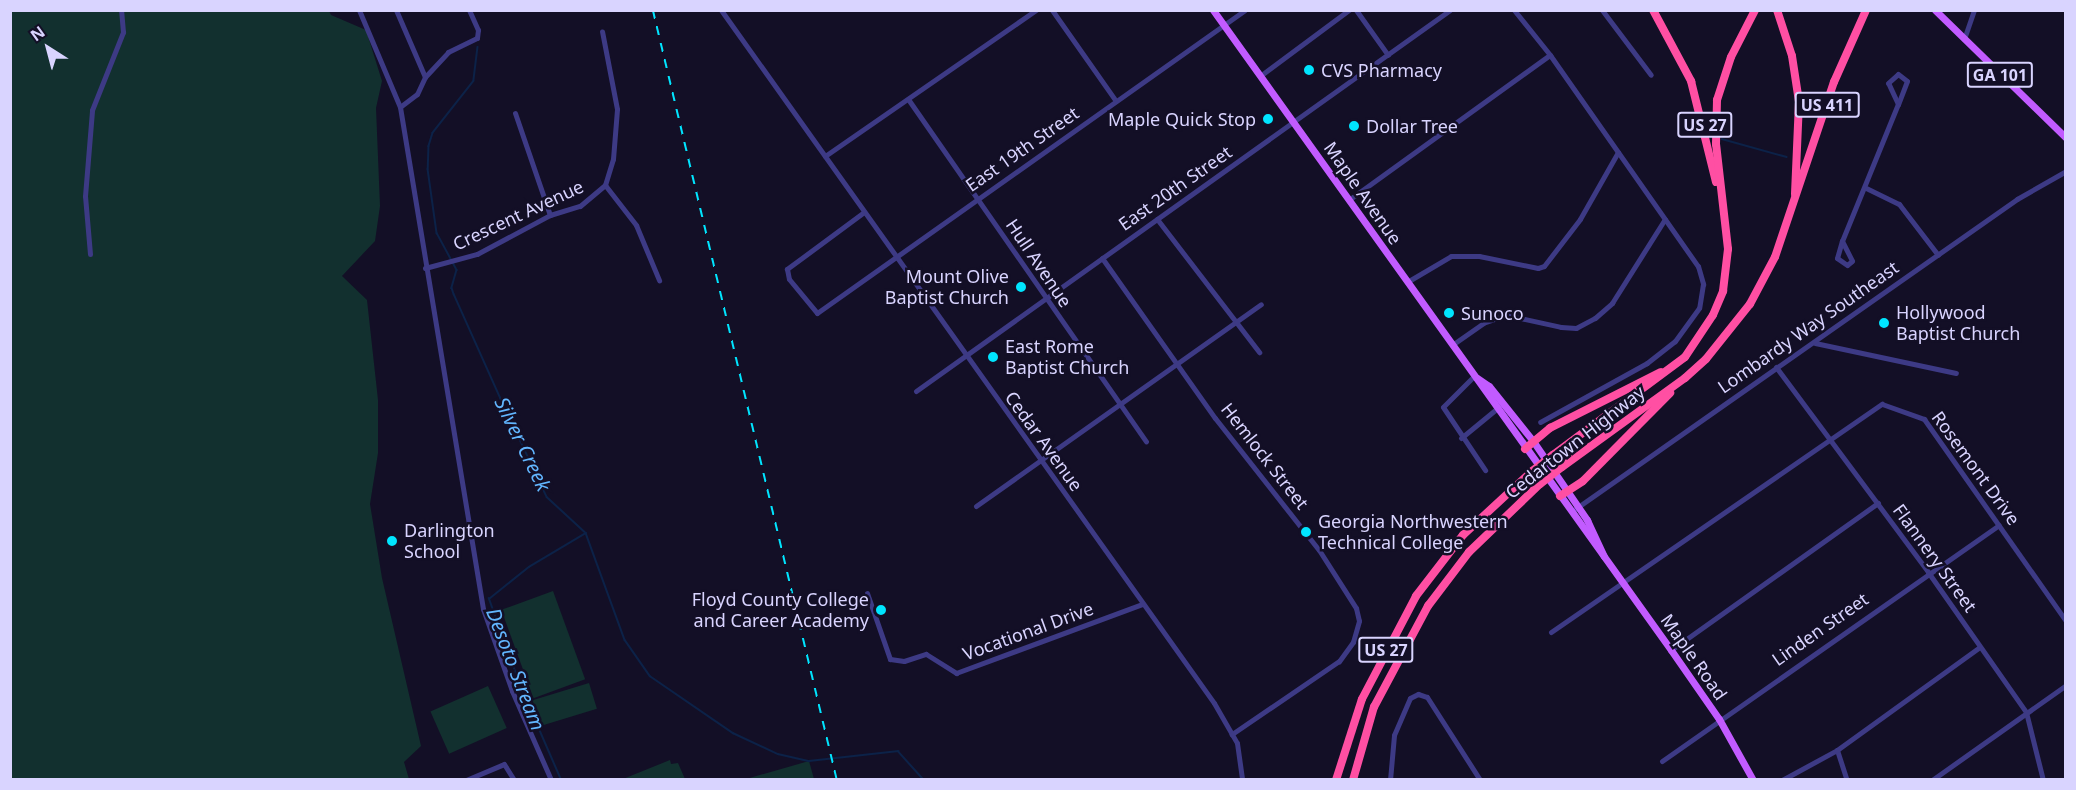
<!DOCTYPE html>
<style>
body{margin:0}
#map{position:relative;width:2076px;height:790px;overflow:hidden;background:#130f26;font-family:"Noto Sans",sans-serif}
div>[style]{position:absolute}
.green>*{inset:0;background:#12302f;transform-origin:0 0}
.stream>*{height:1.5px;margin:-0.75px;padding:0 0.75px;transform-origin:0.75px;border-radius:0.75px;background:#0c2248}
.minor>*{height:5px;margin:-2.5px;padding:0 2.5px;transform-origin:2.5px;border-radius:2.5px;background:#3d3a85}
.major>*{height:7px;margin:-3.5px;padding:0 3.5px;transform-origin:3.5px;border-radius:3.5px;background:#c25bff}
.highway>*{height:8px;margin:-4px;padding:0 4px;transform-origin:4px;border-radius:4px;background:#ff4fa3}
.rail>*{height:1.5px;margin-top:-0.75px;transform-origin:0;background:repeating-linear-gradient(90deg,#00e5ff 0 9px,transparent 0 17px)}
.highway-bridge>*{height:8px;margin:-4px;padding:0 4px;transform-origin:4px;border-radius:4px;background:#ff4fa3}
.dots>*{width:16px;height:16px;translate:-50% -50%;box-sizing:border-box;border:3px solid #130f26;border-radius:50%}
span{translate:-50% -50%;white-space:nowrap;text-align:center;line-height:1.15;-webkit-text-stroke:5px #130f26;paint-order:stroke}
.shield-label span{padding:2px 4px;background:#130f26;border:2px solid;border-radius:4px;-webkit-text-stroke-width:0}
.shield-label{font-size:16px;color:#d9d4ff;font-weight:700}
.poi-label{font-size:18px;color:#d9d4ff}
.left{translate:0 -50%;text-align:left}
.right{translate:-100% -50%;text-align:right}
.street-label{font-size:18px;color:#d9d4ff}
.water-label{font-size:20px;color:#62b6ff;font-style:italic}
.frame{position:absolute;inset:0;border:12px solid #d9d4ff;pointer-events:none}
.north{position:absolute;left:18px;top:18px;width:60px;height:60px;-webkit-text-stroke:4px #130f26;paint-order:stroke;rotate:324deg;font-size:16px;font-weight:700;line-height:24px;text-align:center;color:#d9d4ff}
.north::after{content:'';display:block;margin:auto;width:21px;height:27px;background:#d9d4ff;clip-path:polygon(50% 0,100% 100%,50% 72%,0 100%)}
</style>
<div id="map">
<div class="green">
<i style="clip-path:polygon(10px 11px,329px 11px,331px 15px,366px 30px,382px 81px,376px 108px,380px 206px,375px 241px,342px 276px,367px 300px,378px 400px,378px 453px,370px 504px,382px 578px,421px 746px,404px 762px,409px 779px,11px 779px)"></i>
<i style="left:553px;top:591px;width:94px;height:55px;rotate:70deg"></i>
<i style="left:589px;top:683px;width:27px;height:59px;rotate:73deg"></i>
<i style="left:488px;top:686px;width:46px;height:63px;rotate:66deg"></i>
<i style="clip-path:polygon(670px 760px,671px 764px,678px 763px,685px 779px,623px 779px)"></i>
<i style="clip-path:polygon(809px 761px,814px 779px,746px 779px)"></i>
</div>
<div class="stream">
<i style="left:478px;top:47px;width:34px;rotate:97deg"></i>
<i style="left:474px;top:81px;width:66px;rotate:128.3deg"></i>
<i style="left:433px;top:133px;width:14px;rotate:107deg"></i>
<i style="left:429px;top:146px;width:23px;rotate:92deg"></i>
<i style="left:428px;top:169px;width:65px;rotate:82deg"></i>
<i style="left:437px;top:233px;width:42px;rotate:61.6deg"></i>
<i style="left:457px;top:270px;width:19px;rotate:106deg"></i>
<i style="left:452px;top:288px;width:6px;rotate:72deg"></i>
<i style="left:454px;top:294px;width:113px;rotate:65.9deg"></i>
<i style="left:500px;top:397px;width:110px;rotate:64.8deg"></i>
<i style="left:547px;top:497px;width:53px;rotate:42.7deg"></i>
<i style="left:586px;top:533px;width:114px;rotate:70deg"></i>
<i style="left:625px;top:640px;width:44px;rotate:55.2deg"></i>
<i style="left:650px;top:676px;width:101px;rotate:34.5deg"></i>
<i style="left:733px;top:733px;width:50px;rotate:25deg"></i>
<i style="left:778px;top:754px;width:32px;rotate:13deg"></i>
<i style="left:809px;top:761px;width:90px;rotate:-6.4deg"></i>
<i style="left:898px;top:751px;width:39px;rotate:48deg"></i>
<i style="left:1722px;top:139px;width:67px;rotate:15.5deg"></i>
<i style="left:561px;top:780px;width:100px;rotate:-113.5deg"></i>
<i style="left:521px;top:688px;width:95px;rotate:-109.8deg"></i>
<i style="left:489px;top:599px;width:51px;rotate:-38.7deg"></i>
<i style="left:529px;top:567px;width:66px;rotate:-30.8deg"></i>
</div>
<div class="minor">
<i style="left:359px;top:10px;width:105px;rotate:67.1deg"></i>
<i style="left:400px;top:107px;width:509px;rotate:80.61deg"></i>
<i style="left:483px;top:609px;width:87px;rotate:70.5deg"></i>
<i style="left:512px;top:691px;width:97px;rotate:66.3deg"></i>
<i style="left:396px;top:10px;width:73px;rotate:66.6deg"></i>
<i style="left:425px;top:77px;width:19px;rotate:115deg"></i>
<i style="left:417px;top:94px;width:21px;rotate:143deg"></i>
<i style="left:721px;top:10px;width:850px;rotate:54.57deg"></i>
<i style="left:1214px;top:703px;width:46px;rotate:60.1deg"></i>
<i style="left:1237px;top:743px;width:37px;rotate:82deg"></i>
<i style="left:1052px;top:10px;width:111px;rotate:54.9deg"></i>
<i style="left:1356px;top:10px;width:55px;rotate:54.6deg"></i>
<i style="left:1514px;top:10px;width:58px;rotate:51.3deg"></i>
<i style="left:1550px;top:55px;width:258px;rotate:55deg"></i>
<i style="left:1698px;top:266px;width:19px;rotate:74deg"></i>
<i style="left:1703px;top:284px;width:24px;rotate:99deg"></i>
<i style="left:1699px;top:308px;width:41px;rotate:126deg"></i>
<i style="left:1675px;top:341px;width:36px;rotate:142deg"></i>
<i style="left:1647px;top:363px;width:122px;rotate:151.1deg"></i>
<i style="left:1602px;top:10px;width:81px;rotate:53deg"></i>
<i style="left:1964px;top:39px;width:31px;rotate:-71deg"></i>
<i style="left:1898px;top:74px;width:11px;rotate:38deg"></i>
<i style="left:1907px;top:81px;width:25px;rotate:111deg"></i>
<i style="left:1898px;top:104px;width:23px;rotate:-115deg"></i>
<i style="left:1888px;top:83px;width:13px;rotate:-42deg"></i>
<i style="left:1260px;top:76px;width:111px;rotate:-36.6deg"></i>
<i style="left:425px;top:77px;width:34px;rotate:-47deg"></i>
<i style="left:448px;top:52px;width:32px;rotate:-26deg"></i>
<i style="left:477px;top:38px;width:8px;rotate:-83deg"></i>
<i style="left:478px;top:30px;width:22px;rotate:-114deg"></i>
<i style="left:908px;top:99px;width:417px;rotate:55.2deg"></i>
<i style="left:515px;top:113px;width:108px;rotate:71.1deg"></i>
<i style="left:825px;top:156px;width:257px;rotate:-34.7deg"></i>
<i style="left:605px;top:185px;width:51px;rotate:52.2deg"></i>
<i style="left:636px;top:225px;width:60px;rotate:67.3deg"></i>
<i style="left:1866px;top:188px;width:37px;rotate:26deg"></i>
<i style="left:1899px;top:204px;width:64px;rotate:52.6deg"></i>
<i style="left:1350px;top:199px;width:246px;rotate:-35.8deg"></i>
<i style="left:864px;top:212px;width:96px;rotate:143.5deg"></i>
<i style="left:787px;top:269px;width:10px;rotate:79deg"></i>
<i style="left:789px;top:279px;width:44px;rotate:50.5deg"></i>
<i style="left:817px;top:313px;width:524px;rotate:-35.3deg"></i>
<i style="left:1157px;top:219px;width:168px;rotate:52.5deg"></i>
<i style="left:1842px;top:241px;width:148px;rotate:-67.8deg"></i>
<i style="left:1842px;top:241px;width:22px;rotate:63deg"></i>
<i style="left:1852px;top:261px;width:6px;rotate:141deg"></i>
<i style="left:1847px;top:265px;width:12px;rotate:-145deg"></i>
<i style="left:1837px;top:258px;width:18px;rotate:-74deg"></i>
<i style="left:90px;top:254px;width:58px;rotate:-94.9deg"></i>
<i style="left:85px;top:196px;width:86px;rotate:-85.3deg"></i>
<i style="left:92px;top:110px;width:84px;rotate:-68.3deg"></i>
<i style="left:123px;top:32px;width:22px;rotate:-95deg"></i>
<i style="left:1102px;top:258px;width:196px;rotate:54.8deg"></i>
<i style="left:1215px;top:418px;width:168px;rotate:51.8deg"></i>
<i style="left:1319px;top:550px;width:69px;rotate:57.5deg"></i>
<i style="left:1356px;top:608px;width:13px;rotate:77deg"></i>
<i style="left:1359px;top:621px;width:22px;rotate:106deg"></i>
<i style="left:1353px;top:642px;width:24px;rotate:126deg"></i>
<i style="left:1339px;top:661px;width:130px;rotate:145.7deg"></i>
<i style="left:425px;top:268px;width:54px;rotate:-15.1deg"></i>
<i style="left:477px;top:254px;width:83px;rotate:-28.1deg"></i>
<i style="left:550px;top:215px;width:31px;rotate:-17deg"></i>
<i style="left:580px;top:206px;width:33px;rotate:-40deg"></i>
<i style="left:605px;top:185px;width:27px;rotate:-73deg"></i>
<i style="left:613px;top:159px;width:50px;rotate:-85.4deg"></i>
<i style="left:617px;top:109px;width:79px;rotate:-100.9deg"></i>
<i style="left:1407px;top:282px;width:51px;rotate:-30.6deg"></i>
<i style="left:1451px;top:256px;width:28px"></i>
<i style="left:1479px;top:256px;width:60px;rotate:11.5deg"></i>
<i style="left:1538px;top:268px;width:6px;rotate:-18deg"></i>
<i style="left:1544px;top:266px;width:59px;rotate:-52.5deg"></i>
<i style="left:1580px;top:219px;width:77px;rotate:-60.4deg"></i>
<i style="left:1815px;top:343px;width:144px;rotate:12deg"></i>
<i style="left:1452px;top:345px;width:38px;rotate:-35deg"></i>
<i style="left:1483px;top:323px;width:24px;rotate:-19deg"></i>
<i style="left:1506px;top:315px;width:56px;rotate:12.3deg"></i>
<i style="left:1561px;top:327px;width:15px;rotate:4deg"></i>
<i style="left:1576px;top:328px;width:21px;rotate:-28deg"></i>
<i style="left:1595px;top:318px;width:23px;rotate:-41deg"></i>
<i style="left:1612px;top:303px;width:99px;rotate:-57.8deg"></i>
<i style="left:1776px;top:367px;width:255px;rotate:53.4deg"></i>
<i style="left:1928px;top:572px;width:171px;rotate:55deg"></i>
<i style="left:2026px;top:712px;width:70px;rotate:76deg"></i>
<i style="left:1475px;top:375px;width:45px;rotate:135deg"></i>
<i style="left:1443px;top:407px;width:76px;rotate:56.3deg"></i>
<i style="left:916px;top:391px;width:656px;rotate:-35.51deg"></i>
<i style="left:1461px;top:438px;width:50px;rotate:-39.4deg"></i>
<i style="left:976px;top:506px;width:349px;rotate:-35.3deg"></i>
<i style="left:1575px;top:509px;width:540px;rotate:-35.04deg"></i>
<i style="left:2017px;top:199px;width:56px;rotate:-29.7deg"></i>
<i style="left:867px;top:593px;width:70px;rotate:70.8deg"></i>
<i style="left:890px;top:659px;width:14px;rotate:8deg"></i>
<i style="left:904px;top:661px;width:23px;rotate:-18deg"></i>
<i style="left:926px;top:654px;width:36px;rotate:32deg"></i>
<i style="left:956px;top:673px;width:199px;rotate:-20.3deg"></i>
<i style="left:1551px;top:632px;width:402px;rotate:-34.6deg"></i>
<i style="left:1882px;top:404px;width:45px;rotate:19.7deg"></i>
<i style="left:1924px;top:419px;width:247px;rotate:54.9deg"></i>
<i style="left:1671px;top:650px;width:254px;rotate:-35.4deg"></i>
<i style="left:1837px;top:750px;width:32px;rotate:72deg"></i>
<i style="left:1662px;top:761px;width:411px;rotate:-35deg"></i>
<i style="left:466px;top:780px;width:41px;rotate:-22.8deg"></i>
<i style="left:504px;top:764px;width:19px;rotate:58deg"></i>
<i style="left:1390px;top:780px;width:45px;rotate:-84.9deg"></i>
<i style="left:1394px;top:735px;width:40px;rotate:-66.6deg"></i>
<i style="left:1410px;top:698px;width:9px;rotate:-27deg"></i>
<i style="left:1418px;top:694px;width:9px;rotate:18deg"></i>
<i style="left:1427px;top:697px;width:98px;rotate:57.4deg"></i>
<i style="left:1782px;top:780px;width:63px;rotate:-28.6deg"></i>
<i style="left:1837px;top:750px;width:176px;rotate:-35.8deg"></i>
<i style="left:1932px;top:780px;width:164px;rotate:-35.3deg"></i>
</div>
<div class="major">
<i style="left:1213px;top:10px;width:787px;rotate:54.41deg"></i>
<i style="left:1671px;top:650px;width:84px;rotate:55.2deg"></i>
<i style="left:1719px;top:719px;width:70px;rotate:60.9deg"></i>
<i style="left:1935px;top:10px;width:183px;rotate:44.3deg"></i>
<i style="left:1477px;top:378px;width:14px;rotate:34deg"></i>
<i style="left:1489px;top:386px;width:70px;rotate:51.3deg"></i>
<i style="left:1533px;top:441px;width:96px;rotate:55.6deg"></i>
<i style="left:1587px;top:520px;width:40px;rotate:65deg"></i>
</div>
<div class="highway">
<i style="left:1653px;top:10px;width:81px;rotate:61.8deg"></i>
<i style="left:1691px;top:81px;width:104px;rotate:76.1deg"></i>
<i style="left:1777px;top:10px;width:48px;rotate:71.9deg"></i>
<i style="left:1792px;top:56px;width:47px;rotate:81.3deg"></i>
<i style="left:1799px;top:102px;width:92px;rotate:92.5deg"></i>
<i style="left:1525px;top:449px;width:33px;rotate:-40deg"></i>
<i style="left:1550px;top:428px;width:124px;rotate:-26.8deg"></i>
<i style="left:1553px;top:455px;width:164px;rotate:-36.6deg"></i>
<i style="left:1685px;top:357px;width:50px;rotate:-56.3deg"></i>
<i style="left:1713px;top:315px;width:26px;rotate:-67deg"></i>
<i style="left:1723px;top:291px;width:42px;rotate:-83.2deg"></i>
<i style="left:1728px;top:249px;width:106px;rotate:-96.5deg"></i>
<i style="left:1716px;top:144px;width:44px;rotate:-88.7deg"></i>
<i style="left:1717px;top:100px;width:45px;rotate:-72deg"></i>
<i style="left:1731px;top:57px;width:53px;rotate:-62.9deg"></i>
<i style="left:1562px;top:467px;width:152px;rotate:-35.9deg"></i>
<i style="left:1685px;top:378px;width:28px;rotate:-42deg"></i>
<i style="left:1706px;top:359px;width:70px;rotate:-51.3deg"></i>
<i style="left:1750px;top:304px;width:53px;rotate:-62deg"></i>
<i style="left:1775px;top:257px;width:185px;rotate:-71.4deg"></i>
<i style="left:1834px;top:82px;width:79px;rotate:-66deg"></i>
<i style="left:1560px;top:496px;width:27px;rotate:-33deg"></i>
<i style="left:1583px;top:481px;width:124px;rotate:-45.3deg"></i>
<i style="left:1336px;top:780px;width:85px;rotate:-72.2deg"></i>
<i style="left:1362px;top:699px;width:116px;rotate:-62.3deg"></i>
<i style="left:1416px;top:596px;width:77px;rotate:-52.4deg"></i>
<i style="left:1463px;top:535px;width:93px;rotate:-42.8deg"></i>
<i style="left:1353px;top:780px;width:76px;rotate:-74deg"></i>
<i style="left:1374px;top:707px;width:115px;rotate:-61.9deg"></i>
<i style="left:1428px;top:606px;width:68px;rotate:-52.8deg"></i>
<i style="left:1469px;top:552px;width:98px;rotate:-43.8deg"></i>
</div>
<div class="rail">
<i style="left:653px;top:10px;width:792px;rotate:76.56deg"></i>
</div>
<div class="highway-bridge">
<i style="left:1531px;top:472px;width:28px;rotate:-38deg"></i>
<i style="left:1540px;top:484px;width:28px;rotate:-38deg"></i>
</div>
<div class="dots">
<i style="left:1309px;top:70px;background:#00e5ff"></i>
<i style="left:1268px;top:119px;background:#00e5ff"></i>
<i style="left:1354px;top:126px;background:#00e5ff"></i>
<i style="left:1021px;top:287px;background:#00e5ff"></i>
<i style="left:1449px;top:313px;background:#00e5ff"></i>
<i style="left:1884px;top:323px;background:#00e5ff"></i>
<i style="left:993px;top:357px;background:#00e5ff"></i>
<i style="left:1306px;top:532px;background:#00e5ff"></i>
<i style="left:392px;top:541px;background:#00e5ff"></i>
<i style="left:881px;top:610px;background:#00e5ff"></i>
</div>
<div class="shield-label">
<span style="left:2000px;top:75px">GA 101</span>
<span style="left:1827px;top:105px">US 411</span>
<span style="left:1705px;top:125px">US 27</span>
<span style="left:1386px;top:650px">US 27</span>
</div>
<div class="poi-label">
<span class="left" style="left:1321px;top:70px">CVS Pharmacy</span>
<span class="right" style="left:1256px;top:119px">Maple Quick Stop</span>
<span class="left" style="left:1366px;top:126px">Dollar Tree</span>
<span class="right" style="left:1009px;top:287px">Mount Olive<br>Baptist Church</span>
<span class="left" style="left:1461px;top:313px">Sunoco</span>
<span class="left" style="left:1896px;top:323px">Hollywood<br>Baptist Church</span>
<span class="left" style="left:1005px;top:357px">East Rome<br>Baptist Church</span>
<span class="left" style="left:1318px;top:532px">Georgia Northwestern<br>Technical College</span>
<span class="left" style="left:404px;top:541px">Darlington<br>School</span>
<span class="right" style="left:869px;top:610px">Floyd County College<br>and Career Academy</span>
</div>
<div class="street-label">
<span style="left:1022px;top:149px;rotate:-35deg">East 19th Street</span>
<span style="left:1175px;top:188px;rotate:-35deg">East 20th Street</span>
<span style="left:1363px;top:193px;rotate:55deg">Maple Avenue</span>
<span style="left:518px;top:215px;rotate:-25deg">Crescent Avenue</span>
<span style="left:1039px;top:263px;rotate:56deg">Hull Avenue</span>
<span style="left:1808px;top:327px;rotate:-35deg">Lombardy Way Southeast</span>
<span style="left:1044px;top:441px;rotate:54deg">Cedar Avenue</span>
<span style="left:1575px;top:442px;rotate:-38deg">Cedartown Highway</span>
<span style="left:1265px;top:456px;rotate:52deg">Hemlock Street</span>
<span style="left:1976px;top:468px;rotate:54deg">Rosemont Drive</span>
<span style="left:1935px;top:558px;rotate:54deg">Flannery Street</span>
<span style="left:1820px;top:629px;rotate:-35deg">Linden Street</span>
<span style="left:1028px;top:631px;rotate:-20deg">Vocational Drive</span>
<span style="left:1694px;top:657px;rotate:55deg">Maple Road</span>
</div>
<div class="water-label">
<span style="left:523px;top:444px;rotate:64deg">Silver Creek</span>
<span style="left:516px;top:669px;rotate:69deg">Desoto Stream</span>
</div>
<div class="frame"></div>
<div class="north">N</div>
</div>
